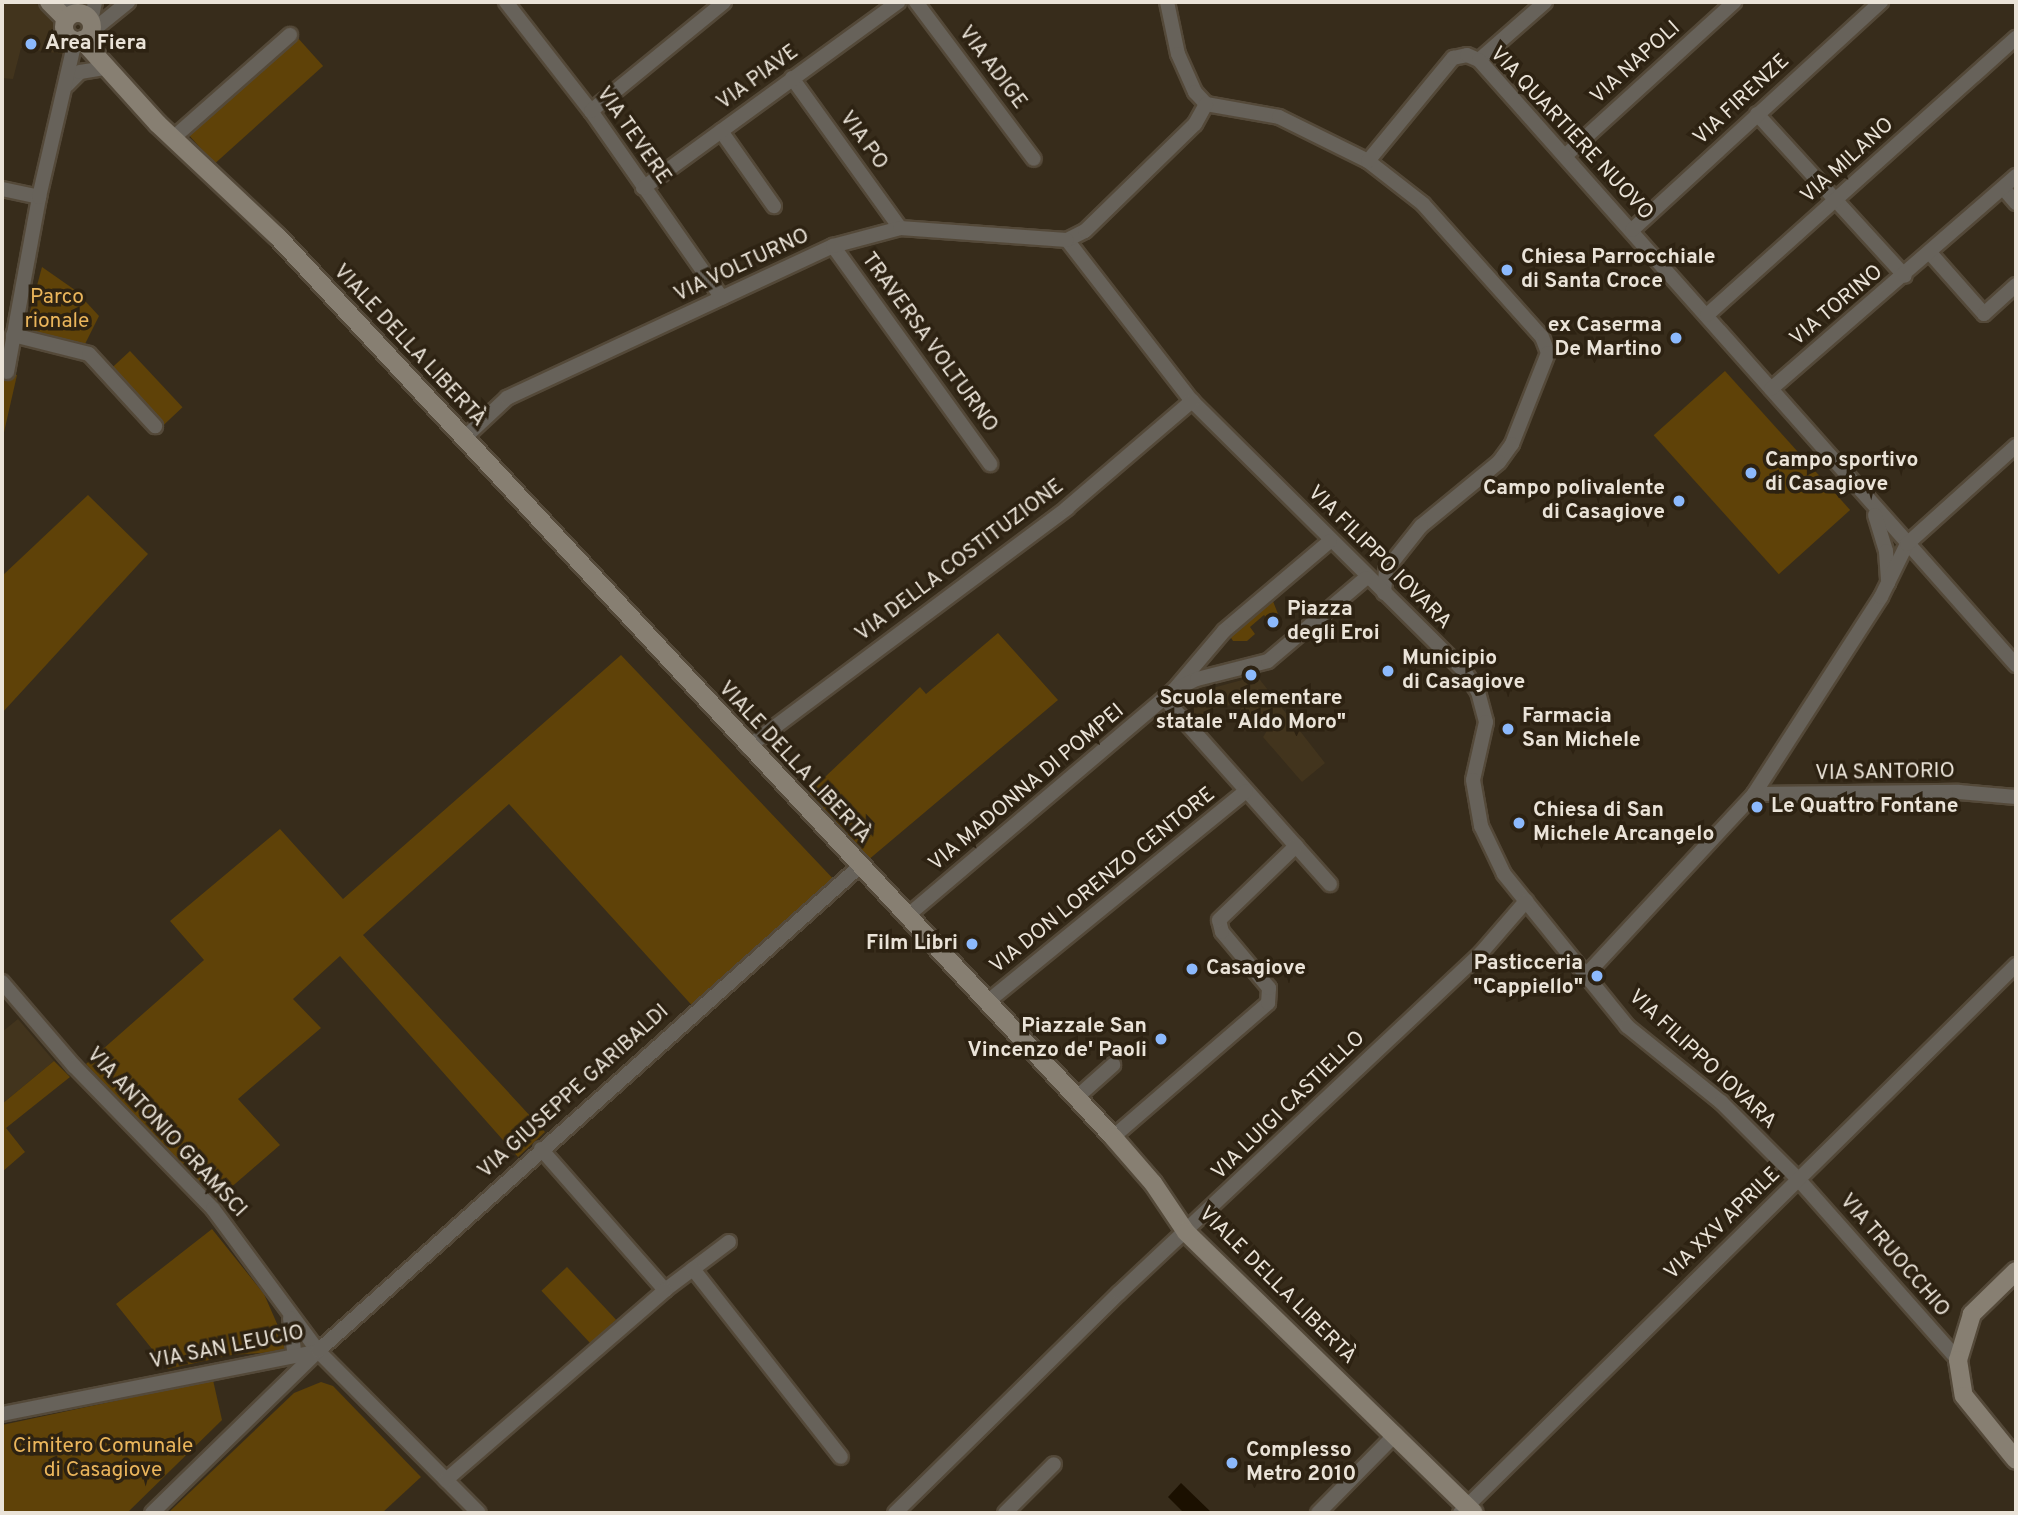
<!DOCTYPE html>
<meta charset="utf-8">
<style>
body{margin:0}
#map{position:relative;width:2018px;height:1515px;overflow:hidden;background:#372c1b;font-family:Overpass,sans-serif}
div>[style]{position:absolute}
.built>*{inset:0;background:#42341d}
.green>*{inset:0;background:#5f4208;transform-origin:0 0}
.water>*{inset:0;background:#1b1000}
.roads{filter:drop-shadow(2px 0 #544939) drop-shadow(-2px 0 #544939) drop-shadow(0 2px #544939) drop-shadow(0 -2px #544939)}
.street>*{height:14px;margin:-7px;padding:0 7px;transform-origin:7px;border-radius:7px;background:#67625a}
.secondary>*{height:18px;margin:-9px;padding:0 9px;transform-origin:9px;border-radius:9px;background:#877f72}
.secondary>.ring{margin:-9px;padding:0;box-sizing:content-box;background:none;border:18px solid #877f72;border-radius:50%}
.dots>*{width:19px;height:19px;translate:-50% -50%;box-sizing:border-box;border:4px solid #2d2212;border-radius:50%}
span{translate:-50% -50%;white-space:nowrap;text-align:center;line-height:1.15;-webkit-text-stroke:7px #2d2212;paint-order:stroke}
.poi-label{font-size:21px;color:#eae3d8;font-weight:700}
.left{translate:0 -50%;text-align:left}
.right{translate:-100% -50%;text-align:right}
.street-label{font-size:21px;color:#eae3d8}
.park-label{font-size:21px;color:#eab55b}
.frame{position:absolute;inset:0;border:4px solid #eae3d8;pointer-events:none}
</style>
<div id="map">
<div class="built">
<i style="clip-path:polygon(2px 2px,36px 2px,55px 20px,64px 54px,21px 48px,13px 79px,2px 78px)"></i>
<i style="clip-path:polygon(1257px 676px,1325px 763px,1302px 782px,1263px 737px,1268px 729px,1254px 730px,1240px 711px,1244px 702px,1208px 710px,1213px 719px,1204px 725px,1195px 718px,1190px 694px)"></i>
<i style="clip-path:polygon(18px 1019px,54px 1061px,2px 1104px,2px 1032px)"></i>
</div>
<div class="green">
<i style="left:297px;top:37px;width:39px;height:146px;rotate:48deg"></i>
<i style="clip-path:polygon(42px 267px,75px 290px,99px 316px,85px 344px,25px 330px)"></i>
<i style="left:130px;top:351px;width:77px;height:28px;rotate:47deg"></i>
<i style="clip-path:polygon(2px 371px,17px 375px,2px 441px)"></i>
<i style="left:1725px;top:371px;width:187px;height:96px;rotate:48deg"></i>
<i style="clip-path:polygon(88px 495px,148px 554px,2px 713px,2px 576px)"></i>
<i style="clip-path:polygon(1271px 596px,1278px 614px,1270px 621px,1264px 615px,1250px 627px,1255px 634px,1247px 641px,1233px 641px,1228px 633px)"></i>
<i style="clip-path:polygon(998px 633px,1058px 700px,867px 861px,807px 794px,920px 687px,926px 694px)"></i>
<i style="clip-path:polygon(621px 655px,839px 885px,697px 1011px,509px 804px,363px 935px,545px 1132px,518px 1157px,340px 956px,293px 999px,321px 1028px,238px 1099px,280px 1145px,213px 1203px,86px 1064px,204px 960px,170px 921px,280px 829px,343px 899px)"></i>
<i style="clip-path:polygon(54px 1061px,70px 1077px,6px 1128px,25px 1152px,2px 1172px,2px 1104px)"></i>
<i style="clip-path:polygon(212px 1229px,264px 1294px,289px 1351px,232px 1355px,168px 1369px,116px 1304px)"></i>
<i style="left:567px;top:1267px;width:72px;height:35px;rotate:47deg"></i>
<i style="clip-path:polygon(213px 1380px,222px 1420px,127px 1513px,2px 1513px,2px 1425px)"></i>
<i style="clip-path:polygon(321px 1382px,333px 1386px,421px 1477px,382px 1513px,168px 1513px,294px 1393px)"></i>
</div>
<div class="water">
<i style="clip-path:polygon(1181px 1483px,1212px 1513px,1184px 1513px,1168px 1497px)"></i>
</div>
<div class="roads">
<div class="street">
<i style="left:50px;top:2px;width:21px"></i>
<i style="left:506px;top:2px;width:138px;rotate:52.1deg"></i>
<i style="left:591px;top:111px;width:228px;rotate:55deg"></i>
<i style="left:916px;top:2px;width:196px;rotate:53.1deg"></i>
<i style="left:1167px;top:2px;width:53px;rotate:78.1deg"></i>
<i style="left:1178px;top:54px;width:42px;rotate:65.9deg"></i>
<i style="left:1195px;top:92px;width:16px;rotate:47deg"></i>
<i style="left:91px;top:21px;width:19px;rotate:-78deg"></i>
<i style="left:91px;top:32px;width:48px;rotate:-39deg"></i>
<i style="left:1479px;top:60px;width:88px;rotate:-41.3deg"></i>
<i style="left:792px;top:78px;width:185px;rotate:54.2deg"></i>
<i style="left:67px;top:85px;width:18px;rotate:-45deg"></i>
<i style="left:80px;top:72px;width:26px;rotate:-9deg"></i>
<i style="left:1206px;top:104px;width:74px;rotate:10.1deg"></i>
<i style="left:1279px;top:117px;width:99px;rotate:26.3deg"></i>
<i style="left:1368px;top:161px;width:70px;rotate:38deg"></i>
<i style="left:1423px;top:204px;width:178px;rotate:48.2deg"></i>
<i style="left:1542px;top:337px;width:17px;rotate:69deg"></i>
<i style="left:1548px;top:353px;width:98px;rotate:111.6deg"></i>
<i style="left:1512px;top:444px;width:22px;rotate:126deg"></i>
<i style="left:1499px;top:462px;width:101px;rotate:140.6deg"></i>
<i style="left:1421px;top:526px;width:56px;rotate:128.5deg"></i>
<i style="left:1386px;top:570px;width:23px;rotate:95deg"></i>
<i style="left:591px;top:111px;width:172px;rotate:-39.3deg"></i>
<i style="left:1757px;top:114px;width:219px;rotate:47.6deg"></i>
<i style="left:721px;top:131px;width:92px;rotate:54.8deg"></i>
<i style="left:173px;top:138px;width:156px;rotate:-41.4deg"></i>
<i style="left:1565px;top:156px;width:229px;rotate:-42.3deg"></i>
<i style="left:1368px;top:161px;width:134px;rotate:-50.5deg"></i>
<i style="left:1453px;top:58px;width:14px;rotate:-12deg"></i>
<i style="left:1467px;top:55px;width:13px;rotate:23deg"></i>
<i style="left:1479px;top:60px;width:809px;rotate:48.41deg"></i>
<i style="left:643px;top:188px;width:316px;rotate:-36.1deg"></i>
<i style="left:2003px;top:188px;width:20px;rotate:49deg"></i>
<i style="left:2px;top:189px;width:38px;rotate:12deg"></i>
<i style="left:1632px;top:230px;width:338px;rotate:-42.5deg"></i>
<i style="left:1067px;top:240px;width:204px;rotate:52.2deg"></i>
<i style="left:1192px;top:401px;width:383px;rotate:44.8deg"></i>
<i style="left:1464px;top:671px;width:25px;rotate:56deg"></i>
<i style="left:1478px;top:692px;width:31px;rotate:75deg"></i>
<i style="left:1486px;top:722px;width:59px;rotate:102.6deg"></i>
<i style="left:1473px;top:780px;width:47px;rotate:80.1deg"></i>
<i style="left:1481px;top:826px;width:53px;rotate:64.4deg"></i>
<i style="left:1504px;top:874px;width:196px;rotate:51deg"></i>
<i style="left:1627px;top:1026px;width:121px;rotate:39deg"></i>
<i style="left:1721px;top:1102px;width:110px;rotate:45deg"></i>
<i style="left:1799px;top:1180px;width:240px;rotate:48.5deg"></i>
<i style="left:1067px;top:240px;width:20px;rotate:-27deg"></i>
<i style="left:1085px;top:231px;width:153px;rotate:-44.2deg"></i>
<i style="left:1195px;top:124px;width:23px;rotate:-61deg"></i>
<i style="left:833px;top:246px;width:269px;rotate:54.2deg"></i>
<i style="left:1931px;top:254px;width:80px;rotate:48.5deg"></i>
<i style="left:1984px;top:314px;width:43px;rotate:-42.2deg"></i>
<i style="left:1707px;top:315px;width:415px;rotate:-41.9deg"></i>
<i style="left:13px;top:335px;width:78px;rotate:14deg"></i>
<i style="left:89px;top:354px;width:98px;rotate:47.5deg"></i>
<i style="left:7px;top:372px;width:178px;rotate:-79.6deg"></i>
<i style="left:39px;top:197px;width:160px;rotate:-77deg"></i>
<i style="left:1771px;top:389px;width:325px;rotate:-41deg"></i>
<i style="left:463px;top:439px;width:60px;rotate:-43deg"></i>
<i style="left:507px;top:398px;width:360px;rotate:-25deg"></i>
<i style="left:833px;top:246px;width:69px;rotate:-15deg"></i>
<i style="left:900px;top:228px;width:167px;rotate:4.1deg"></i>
<i style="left:1875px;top:515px;width:38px;rotate:73deg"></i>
<i style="left:1886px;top:551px;width:32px;rotate:86deg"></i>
<i style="left:1330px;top:541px;width:139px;rotate:139.7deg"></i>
<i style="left:1224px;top:631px;width:77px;rotate:130.3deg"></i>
<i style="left:1174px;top:690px;width:25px;rotate:-26deg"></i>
<i style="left:1197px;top:679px;width:73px;rotate:-14.2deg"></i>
<i style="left:1268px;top:661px;width:128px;rotate:-40.3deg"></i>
<i style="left:1165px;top:699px;width:248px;rotate:48.3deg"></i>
<i style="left:748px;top:747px;width:399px;rotate:-36.8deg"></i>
<i style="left:1067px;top:508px;width:165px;rotate:-40.6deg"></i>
<i style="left:1754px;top:794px;width:205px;rotate:-0.6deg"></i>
<i style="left:1959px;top:792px;width:57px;rotate:5deg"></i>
<i style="left:906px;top:917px;width:351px;rotate:-40.3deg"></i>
<i style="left:1586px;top:975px;width:247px;rotate:-47.1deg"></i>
<i style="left:1754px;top:794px;width:234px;rotate:-57.2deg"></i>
<i style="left:1881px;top:597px;width:59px;rotate:-63.9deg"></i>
<i style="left:1907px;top:544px;width:147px;rotate:-42deg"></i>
<i style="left:2px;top:982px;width:111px;rotate:49.4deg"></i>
<i style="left:74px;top:1066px;width:199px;rotate:45.8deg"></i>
<i style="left:213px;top:1209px;width:177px;rotate:53.5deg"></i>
<i style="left:318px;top:1351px;width:228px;rotate:45.2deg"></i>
<i style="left:986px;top:1003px;width:335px;rotate:-39.2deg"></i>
<i style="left:1076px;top:1098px;width:50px;rotate:-41.7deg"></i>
<i style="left:1113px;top:1137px;width:205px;rotate:-40.8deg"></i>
<i style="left:1268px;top:1003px;width:15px;rotate:-86deg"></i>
<i style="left:1269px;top:988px;width:73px;rotate:-130deg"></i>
<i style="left:1222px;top:932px;width:12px;rotate:-104deg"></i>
<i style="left:1219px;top:920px;width:107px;rotate:-43.9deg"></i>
<i style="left:541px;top:1149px;width:188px;rotate:48.7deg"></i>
<i style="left:665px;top:1290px;width:80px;rotate:-36.9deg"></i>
<i style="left:693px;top:1269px;width:239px;rotate:51.8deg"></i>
<i style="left:290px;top:1318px;width:38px;rotate:83deg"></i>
<i style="left:2px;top:1414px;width:320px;rotate:-11.2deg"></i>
<i style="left:446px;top:1480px;width:290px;rotate:-40.9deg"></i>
<i style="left:152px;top:1513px;width:232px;rotate:-44.3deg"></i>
<i style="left:318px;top:1351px;width:726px;rotate:-41.82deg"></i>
<i style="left:895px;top:1513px;width:314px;rotate:-44.5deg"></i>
<i style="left:1119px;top:1293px;width:497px;rotate:-43.2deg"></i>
<i style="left:1481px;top:953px;width:69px;rotate:-49.1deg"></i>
<i style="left:1005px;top:1513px;width:69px;rotate:-45deg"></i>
<i style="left:1318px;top:1513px;width:111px;rotate:-45.4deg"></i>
<i style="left:1460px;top:1513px;width:781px;rotate:-44.58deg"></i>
</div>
<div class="secondary">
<i style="left:49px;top:2px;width:24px;rotate:45deg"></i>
<i class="ring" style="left:64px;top:13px;width:10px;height:10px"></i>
<i style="left:82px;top:40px;width:113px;rotate:47.9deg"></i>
<i style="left:158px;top:124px;width:163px;rotate:43.3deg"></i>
<i style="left:277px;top:236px;width:1229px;rotate:47.14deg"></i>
<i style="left:1113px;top:1137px;width:61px;rotate:49deg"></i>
<i style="left:1153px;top:1183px;width:59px;rotate:56deg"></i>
<i style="left:1186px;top:1232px;width:402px;rotate:44.3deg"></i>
<i style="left:2016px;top:1271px;width:62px;rotate:135.7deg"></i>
<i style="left:1972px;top:1314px;width:48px;rotate:106.9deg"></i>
<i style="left:1958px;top:1360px;width:36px;rotate:81deg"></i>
<i style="left:1964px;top:1396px;width:82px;rotate:50.9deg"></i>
</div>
</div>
<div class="dots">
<i style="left:31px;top:44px;background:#8cb9fc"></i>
<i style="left:1507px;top:270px;background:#8cb9fc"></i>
<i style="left:1676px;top:338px;background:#8cb9fc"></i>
<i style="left:1751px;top:473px;background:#8cb9fc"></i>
<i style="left:1679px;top:501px;background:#8cb9fc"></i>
<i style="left:1273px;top:622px;background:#8cb9fc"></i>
<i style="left:1388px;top:671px;background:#8cb9fc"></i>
<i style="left:1251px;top:675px;background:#8cb9fc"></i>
<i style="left:1508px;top:729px;background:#8cb9fc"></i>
<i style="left:1757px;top:807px;background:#8cb9fc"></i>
<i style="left:1519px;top:823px;background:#8cb9fc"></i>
<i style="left:972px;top:944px;background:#8cb9fc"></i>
<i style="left:1192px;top:969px;background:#8cb9fc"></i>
<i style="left:1597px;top:976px;background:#8cb9fc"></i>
<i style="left:1161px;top:1039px;background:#8cb9fc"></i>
<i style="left:1232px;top:1463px;background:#8cb9fc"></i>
</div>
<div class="poi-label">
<span class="left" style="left:45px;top:44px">Area Fiera</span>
<span class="left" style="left:1521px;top:270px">Chiesa Parrocchiale<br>di Santa Croce</span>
<span class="right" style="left:1662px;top:338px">ex Caserma<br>De Martino</span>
<span class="left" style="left:1765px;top:473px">Campo sportivo<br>di Casagiove</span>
<span class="right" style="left:1665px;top:501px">Campo polivalente<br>di Casagiove</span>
<span class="left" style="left:1287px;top:622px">Piazza<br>degli Eroi</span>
<span class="left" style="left:1402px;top:671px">Municipio<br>di Casagiove</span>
<span style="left:1251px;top:711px">Scuola elementare<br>statale "Aldo Moro"</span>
<span class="left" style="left:1522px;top:729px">Farmacia<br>San Michele</span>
<span class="left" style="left:1771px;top:807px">Le Quattro Fontane</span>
<span class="left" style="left:1533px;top:823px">Chiesa di San<br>Michele Arcangelo</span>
<span class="right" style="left:958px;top:944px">Film Libri</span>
<span class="right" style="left:1583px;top:976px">Pasticceria<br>"Cappiello"</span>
<span class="left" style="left:1206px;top:969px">Casagiove</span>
<span class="right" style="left:1147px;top:1039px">Piazzale San<br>Vincenzo de' Paoli</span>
<span class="left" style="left:1246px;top:1463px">Complesso<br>Metro 2010</span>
</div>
<div class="street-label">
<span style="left:1636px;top:63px;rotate:-42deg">VIA NAPOLI</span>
<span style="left:992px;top:68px;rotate:53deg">VIA ADIGE</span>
<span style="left:758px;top:78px;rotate:-36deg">VIA PIAVE</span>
<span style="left:1742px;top:100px;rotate:-43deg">VIA FIRENZE</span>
<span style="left:1571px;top:134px;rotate:47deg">VIA QUARTIERE NUOVO</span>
<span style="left:633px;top:136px;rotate:55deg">VIA TEVERE</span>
<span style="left:863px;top:141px;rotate:54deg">VIA PO</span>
<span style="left:1848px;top:161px;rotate:-42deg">VIA MILANO</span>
<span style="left:742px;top:266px;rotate:-25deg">VIA VOLTURNO</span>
<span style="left:1837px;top:306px;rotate:-40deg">VIA TORINO</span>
<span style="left:929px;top:343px;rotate:54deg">TRAVERSA VOLTURNO</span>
<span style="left:409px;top:346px;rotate:47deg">VIALE DELLA LIBERTÀ</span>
<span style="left:1379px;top:558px;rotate:45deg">VIA FILIPPO IOVARA</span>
<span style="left:960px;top:561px;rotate:-37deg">VIA DELLA COSTITUZIONE</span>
<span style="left:794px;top:763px;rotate:47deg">VIALE DELLA LIBERTÀ</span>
<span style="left:1885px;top:773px;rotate:-1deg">VIA SANTORIO</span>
<span style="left:1027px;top:788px;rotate:-40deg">VIA MADONNA DI POMPEI</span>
<span style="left:1103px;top:881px;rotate:-39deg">VIA DON LORENZO CENTORE</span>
<span style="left:1702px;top:1060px;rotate:43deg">VIA FILIPPO IOVARA</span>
<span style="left:574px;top:1092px;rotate:-42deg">VIA GIUSEPPE GARIBALDI</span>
<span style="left:1289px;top:1106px;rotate:-44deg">VIA LUIGI CASTIELLO</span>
<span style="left:166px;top:1133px;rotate:47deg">VIA ANTONIO GRAMSCI</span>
<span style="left:1723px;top:1224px;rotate:-44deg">VIA XXV APRILE</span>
<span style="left:1894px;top:1256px;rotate:49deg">VIA TRUOCCHIO</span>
<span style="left:1277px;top:1286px;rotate:45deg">VIALE DELLA LIBERTÀ</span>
<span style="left:227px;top:1348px;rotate:-11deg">VIA SAN LEUCIO</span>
</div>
<div class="park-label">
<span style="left:57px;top:310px">Parco<br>rionale</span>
<span style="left:103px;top:1459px">Cimitero Comunale<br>di Casagiove</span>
</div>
<div class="frame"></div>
</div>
